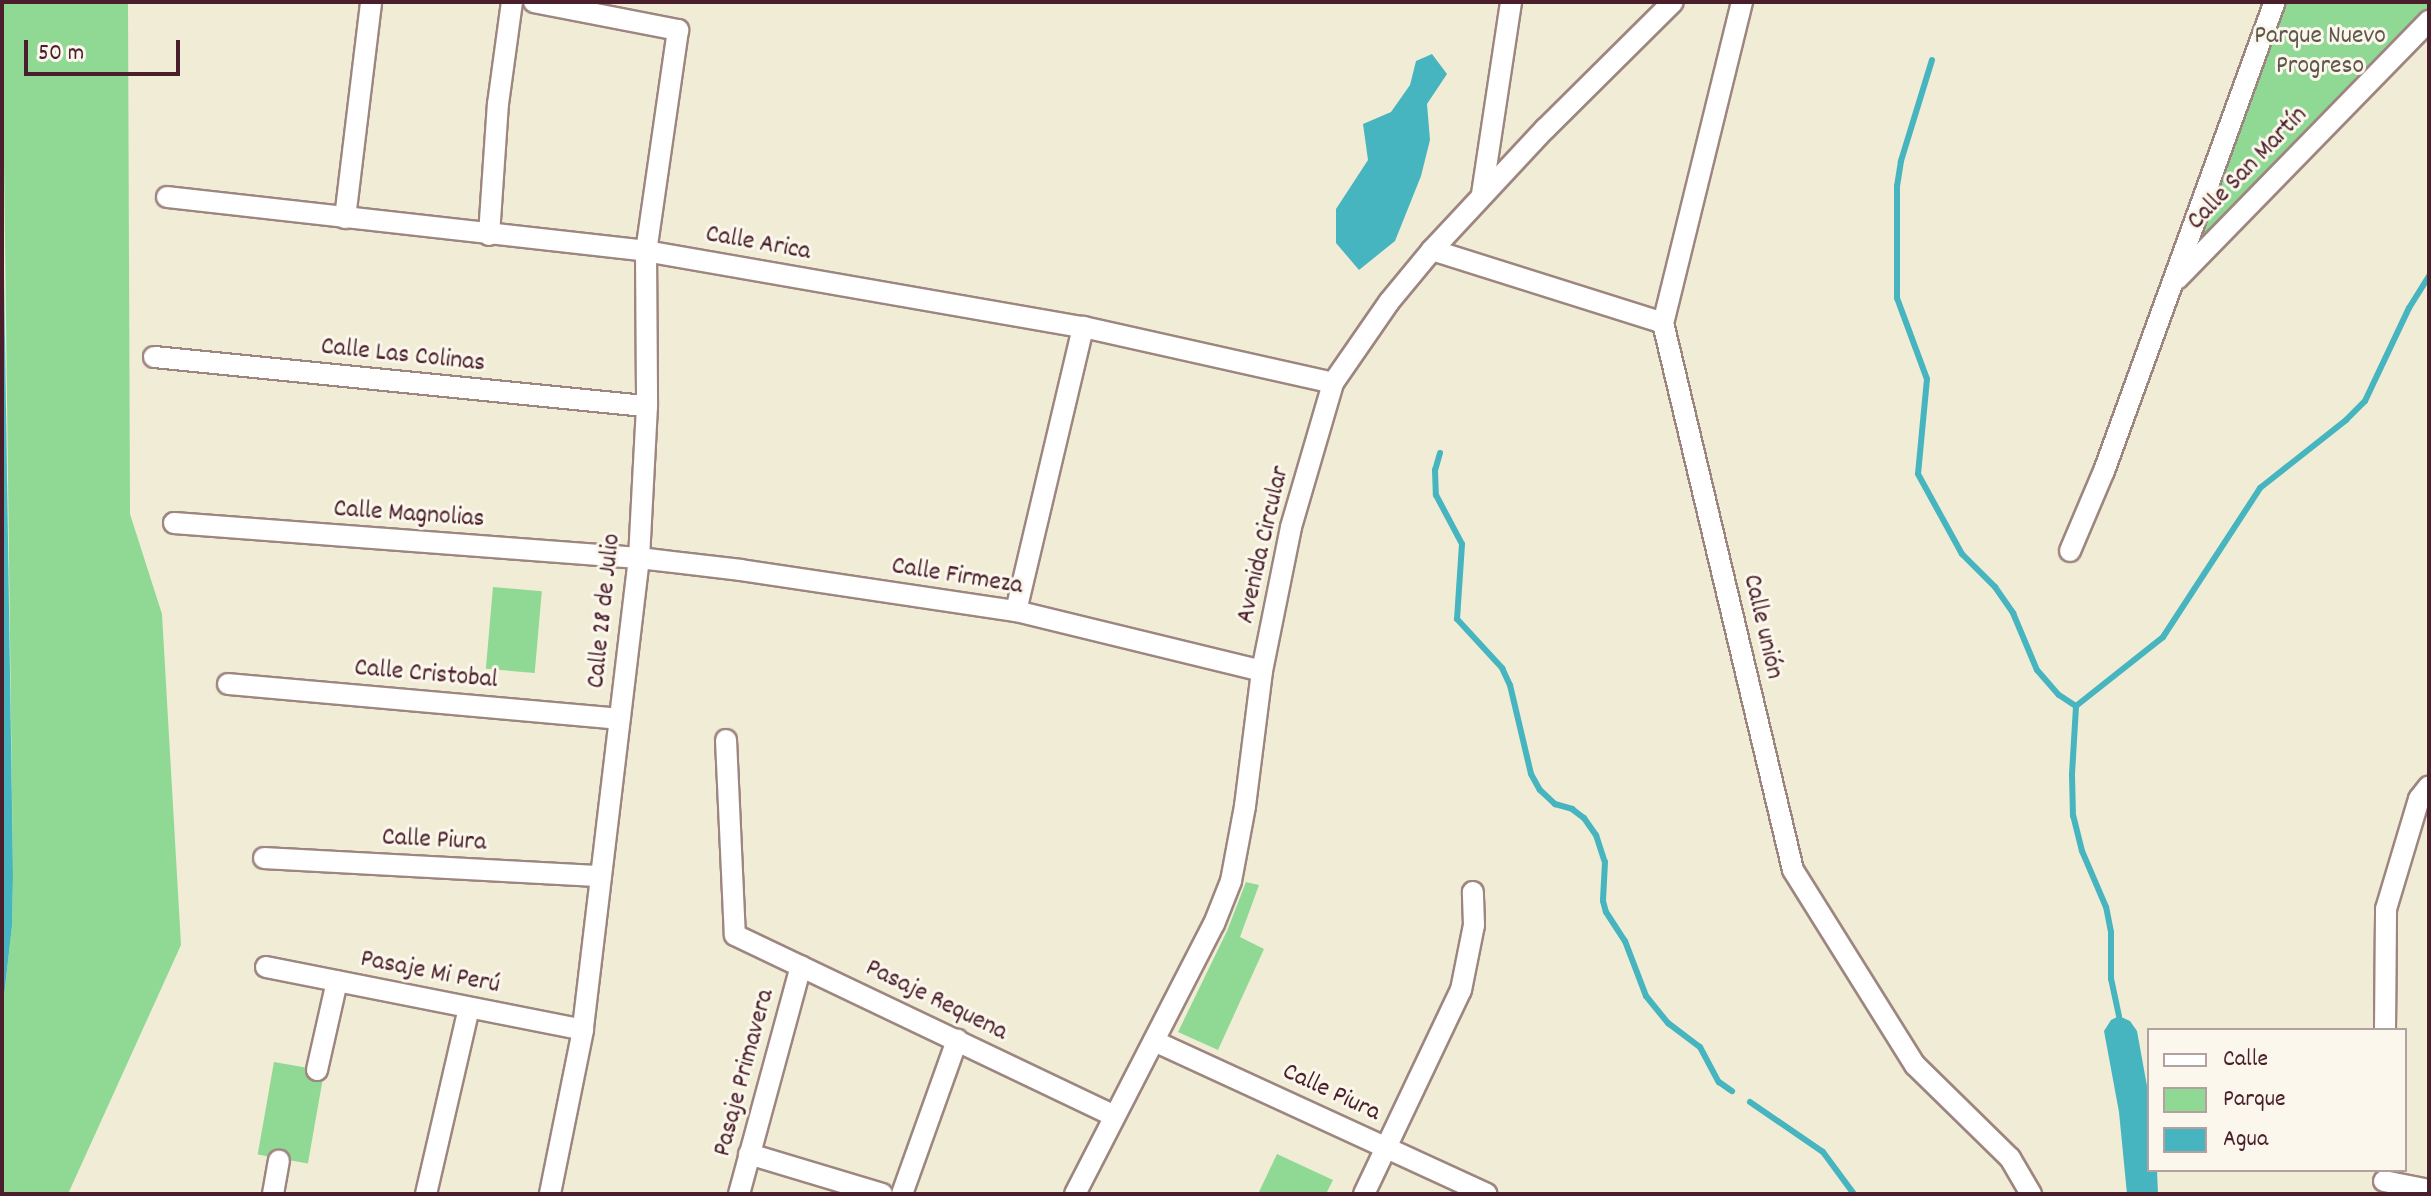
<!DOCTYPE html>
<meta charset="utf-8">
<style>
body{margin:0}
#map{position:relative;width:2431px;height:1196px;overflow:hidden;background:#f1ecd5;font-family:Dekko,sans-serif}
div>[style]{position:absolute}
.green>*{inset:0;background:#90d995;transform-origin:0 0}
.water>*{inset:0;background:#46b5bf}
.stream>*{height:6px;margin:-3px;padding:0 3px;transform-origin:3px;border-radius:3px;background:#46b5bf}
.roads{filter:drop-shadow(2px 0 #9e8680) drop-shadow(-2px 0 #9e8680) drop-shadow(0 2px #9e8680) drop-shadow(0 -2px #9e8680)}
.minor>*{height:20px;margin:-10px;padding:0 10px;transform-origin:10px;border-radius:10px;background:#fff}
span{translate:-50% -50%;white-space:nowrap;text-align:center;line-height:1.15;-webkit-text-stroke:6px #fbf7ec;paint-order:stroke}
.park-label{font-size:26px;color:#5f574b}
.street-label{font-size:26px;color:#4a1f2b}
.frame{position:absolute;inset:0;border:4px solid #4a1f2b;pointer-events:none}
.legend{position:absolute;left:2147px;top:1028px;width:260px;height:144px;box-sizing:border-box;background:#fbf7ec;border:2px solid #b4a19f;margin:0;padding:10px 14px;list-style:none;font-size:24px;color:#4a1f2b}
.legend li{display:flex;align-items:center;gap:16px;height:40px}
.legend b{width:40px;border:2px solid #b4a19f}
.scale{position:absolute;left:24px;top:40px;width:156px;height:36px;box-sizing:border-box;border:4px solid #4a1f2b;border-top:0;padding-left:10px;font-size:24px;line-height:28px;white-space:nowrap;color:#4a1f2b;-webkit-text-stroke:6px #fbf7ec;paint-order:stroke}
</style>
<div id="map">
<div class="green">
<i style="clip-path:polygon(2px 2px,128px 2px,130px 514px,162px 614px,181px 945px,68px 1194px,2px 1194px,2px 1014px,12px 926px,13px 875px)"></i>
<i style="clip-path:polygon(2285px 2px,2429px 2px,2429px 10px,2190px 256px)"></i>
<i style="left:493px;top:587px;width:49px;height:82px;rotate:5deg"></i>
<i style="clip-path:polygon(1246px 882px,1259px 885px,1240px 937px,1264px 949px,1218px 1050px,1178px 1032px,1227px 931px)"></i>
<i style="left:274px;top:1062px;width:51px;height:94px;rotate:10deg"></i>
<i style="clip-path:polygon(1277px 1154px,1333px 1180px,1326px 1194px,1258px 1194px)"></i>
</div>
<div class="water">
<i style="clip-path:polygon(1432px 54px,1447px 74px,1427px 104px,1430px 140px,1421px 176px,1395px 241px,1359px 270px,1336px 243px,1336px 209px,1368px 160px,1363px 124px,1391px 112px,1410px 85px,1416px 61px)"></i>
<i style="clip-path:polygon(2px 141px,13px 875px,12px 926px,2px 1014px)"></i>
<i style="clip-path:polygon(2119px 1016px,2130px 1021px,2137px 1031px,2149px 1097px,2149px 1170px,2157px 1170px,2158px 1194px,2127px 1194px,2119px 1112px,2104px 1031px,2111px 1020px)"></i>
</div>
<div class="stream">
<i style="left:1932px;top:60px;width:106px;rotate:107.1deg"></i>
<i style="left:1901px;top:161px;width:25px;rotate:99deg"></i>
<i style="left:1897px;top:186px;width:112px;rotate:90deg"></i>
<i style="left:1897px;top:298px;width:86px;rotate:69.7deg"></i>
<i style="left:1927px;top:379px;width:95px;rotate:95.4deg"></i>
<i style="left:1918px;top:474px;width:91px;rotate:61.2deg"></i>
<i style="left:1962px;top:554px;width:47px;rotate:45deg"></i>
<i style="left:1995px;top:587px;width:32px;rotate:55deg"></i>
<i style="left:2013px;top:613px;width:62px;rotate:67.2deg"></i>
<i style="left:2037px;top:670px;width:33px;rotate:49deg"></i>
<i style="left:2059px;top:695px;width:20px;rotate:33deg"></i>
<i style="left:1440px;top:453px;width:18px;rotate:106deg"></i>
<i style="left:1435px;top:470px;width:25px;rotate:88deg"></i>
<i style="left:1436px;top:495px;width:55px;rotate:62deg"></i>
<i style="left:1462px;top:544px;width:75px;rotate:93.8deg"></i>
<i style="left:1457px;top:619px;width:67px;rotate:47.4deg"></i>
<i style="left:1502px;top:668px;width:19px;rotate:65deg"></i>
<i style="left:1510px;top:685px;width:91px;rotate:76.7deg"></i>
<i style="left:1531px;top:774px;width:18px;rotate:61deg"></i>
<i style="left:1540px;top:790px;width:21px;rotate:43deg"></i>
<i style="left:1555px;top:804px;width:18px;rotate:16deg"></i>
<i style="left:1572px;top:809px;width:15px;rotate:37deg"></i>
<i style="left:1584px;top:818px;width:21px;rotate:55deg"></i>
<i style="left:1596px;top:835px;width:28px;rotate:72deg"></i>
<i style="left:1605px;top:862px;width:39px;rotate:93deg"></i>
<i style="left:1603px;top:901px;width:11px;rotate:75deg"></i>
<i style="left:1606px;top:912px;width:35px;rotate:57deg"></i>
<i style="left:1625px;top:941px;width:59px;rotate:69.1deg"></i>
<i style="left:1646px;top:996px;width:35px;rotate:51deg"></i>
<i style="left:1668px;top:1023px;width:40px;rotate:37deg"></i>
<i style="left:1700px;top:1047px;width:40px;rotate:62deg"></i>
<i style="left:1719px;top:1082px;width:16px;rotate:35deg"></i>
<i style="left:2119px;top:1016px;width:38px;rotate:-102deg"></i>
<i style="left:2111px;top:979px;width:47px;rotate:-90deg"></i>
<i style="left:2111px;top:932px;width:25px;rotate:-101deg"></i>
<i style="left:2106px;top:907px;width:61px;rotate:-113.2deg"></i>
<i style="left:2082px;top:851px;width:36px;rotate:-104deg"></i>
<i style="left:2073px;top:816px;width:42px;rotate:-91.4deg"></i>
<i style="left:2072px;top:774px;width:68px;rotate:-86.6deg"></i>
<i style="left:2076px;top:706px;width:111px;rotate:-38.4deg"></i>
<i style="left:2163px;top:637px;width:178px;rotate:-56.9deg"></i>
<i style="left:2260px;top:488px;width:110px;rotate:-38.3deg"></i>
<i style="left:2346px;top:420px;width:27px;rotate:-45deg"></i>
<i style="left:2365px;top:401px;width:103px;rotate:-64.7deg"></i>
<i style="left:2409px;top:308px;width:38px;rotate:-58deg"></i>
<i style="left:1750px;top:1102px;width:88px;rotate:34.4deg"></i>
<i style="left:1823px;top:1152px;width:52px;rotate:53.6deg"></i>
</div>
<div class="roads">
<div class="minor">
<i style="left:534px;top:2px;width:147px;rotate:11deg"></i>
<i style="left:678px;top:30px;width:223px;rotate:98.2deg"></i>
<i style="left:646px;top:251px;width:155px;rotate:89.6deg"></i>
<i style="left:647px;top:406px;width:152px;rotate:93deg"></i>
<i style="left:639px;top:558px;width:475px;rotate:96.8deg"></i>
<i style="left:583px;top:1030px;width:167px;rotate:101.4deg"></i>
<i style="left:1742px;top:2px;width:331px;rotate:103.8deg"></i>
<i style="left:1663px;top:323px;width:562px;rotate:76.63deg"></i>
<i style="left:1793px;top:870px;width:230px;rotate:58deg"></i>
<i style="left:1915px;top:1065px;width:133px;rotate:44.4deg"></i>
<i style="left:2010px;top:1158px;width:42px;rotate:59.7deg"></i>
<i style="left:1482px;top:194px;width:194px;rotate:-81.4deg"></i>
<i style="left:167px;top:197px;width:482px;rotate:6.4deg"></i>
<i style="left:646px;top:251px;width:444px;rotate:9.9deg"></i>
<i style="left:1083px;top:327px;width:256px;rotate:12.6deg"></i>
<i style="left:345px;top:218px;width:218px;rotate:-83.1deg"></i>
<i style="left:489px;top:235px;width:131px;rotate:-86.1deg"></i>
<i style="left:498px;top:104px;width:103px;rotate:-82.2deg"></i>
<i style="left:1432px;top:250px;width:242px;rotate:17.5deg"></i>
<i style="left:2177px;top:279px;width:361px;rotate:-45.7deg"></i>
<i style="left:154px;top:357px;width:495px;rotate:5.7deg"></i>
<i style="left:174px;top:523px;width:466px;rotate:4.3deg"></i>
<i style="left:639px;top:558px;width:103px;rotate:6.7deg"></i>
<i style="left:741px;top:570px;width:278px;rotate:8.5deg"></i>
<i style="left:1016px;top:611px;width:253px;rotate:13.7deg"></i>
<i style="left:2070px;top:551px;width:87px;rotate:-67deg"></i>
<i style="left:2104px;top:471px;width:499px;rotate:-70deg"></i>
<i style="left:1016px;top:611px;width:292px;rotate:-76.7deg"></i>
<i style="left:228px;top:684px;width:393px;rotate:5.1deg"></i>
<i style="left:726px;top:740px;width:195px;rotate:87.4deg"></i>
<i style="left:735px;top:935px;width:420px;rotate:25.5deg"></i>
<i style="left:264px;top:858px;width:337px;rotate:3.1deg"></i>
<i style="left:266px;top:967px;width:323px;rotate:11.2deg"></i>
<i style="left:2385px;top:1030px;width:121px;rotate:-89.5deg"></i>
<i style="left:2386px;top:909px;width:115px;rotate:-73.3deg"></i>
<i style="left:2419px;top:799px;width:16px;rotate:-52deg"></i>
<i style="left:1154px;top:1041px;width:366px;rotate:24.7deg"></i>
<i style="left:317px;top:1070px;width:91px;rotate:-77.3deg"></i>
<i style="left:749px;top:1154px;width:139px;rotate:16.7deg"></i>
<i style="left:2384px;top:1181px;width:46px;rotate:11.3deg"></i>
<i style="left:273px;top:1194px;width:34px;rotate:-80deg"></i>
<i style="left:426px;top:1194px;width:191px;rotate:-77deg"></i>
<i style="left:739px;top:1194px;width:236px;rotate:-74.8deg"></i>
<i style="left:902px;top:1194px;width:164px;rotate:-70.3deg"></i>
<i style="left:1075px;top:1194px;width:304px;rotate:-62.8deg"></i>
<i style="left:1214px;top:924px;width:46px;rotate:-68.4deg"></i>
<i style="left:1231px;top:881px;width:76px;rotate:-79.4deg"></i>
<i style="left:1245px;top:806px;width:136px;rotate:-82.8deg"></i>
<i style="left:1262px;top:671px;width:147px;rotate:-78.6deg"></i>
<i style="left:1291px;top:527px;width:150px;rotate:-73.7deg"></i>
<i style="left:1333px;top:383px;width:98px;rotate:-55.3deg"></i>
<i style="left:1389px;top:302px;width:67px;rotate:-50.4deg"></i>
<i style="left:1432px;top:250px;width:166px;rotate:-47deg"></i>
<i style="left:1545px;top:129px;width:180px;rotate:-44.8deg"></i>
<i style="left:1364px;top:1194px;width:226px;rotate:-64.6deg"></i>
<i style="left:1461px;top:990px;width:66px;rotate:-78.7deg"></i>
<i style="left:1474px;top:925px;width:33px;rotate:-92deg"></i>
</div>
</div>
<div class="park-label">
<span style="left:2320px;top:52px">Parque Nuevo<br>Progreso</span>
</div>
<div class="street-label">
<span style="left:2248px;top:169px;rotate:-46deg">Calle San Martín</span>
<span style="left:758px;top:244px;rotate:10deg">Calle Arica</span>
<span style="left:403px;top:356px;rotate:6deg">Calle Las Colinas</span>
<span style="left:409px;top:515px;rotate:4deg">Calle Magnolias</span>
<span style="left:1264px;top:545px;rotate:-77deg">Avenida Circular</span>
<span style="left:957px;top:577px;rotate:9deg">Calle Firmeza</span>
<span style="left:605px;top:611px;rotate:-84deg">Calle 28 de Julio</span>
<span style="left:1762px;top:627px;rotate:77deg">Calle unión</span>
<span style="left:426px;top:675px;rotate:5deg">Calle Cristobal</span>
<span style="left:434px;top:841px;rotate:3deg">Calle Piura</span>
<span style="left:430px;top:973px;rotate:11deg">Pasaje Mi Perú</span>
<span style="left:936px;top:1001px;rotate:26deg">Pasaje Requena</span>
<span style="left:745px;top:1073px;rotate:-75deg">Pasaje Primavera</span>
<span style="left:1331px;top:1093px;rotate:25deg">Calle Piura</span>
</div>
<div class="frame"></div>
<ul class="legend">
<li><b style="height:10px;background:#fff"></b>Calle</li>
<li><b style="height:22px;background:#90d995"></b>Parque</li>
<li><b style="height:22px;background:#46b5bf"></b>Agua</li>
</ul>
<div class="scale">50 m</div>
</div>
